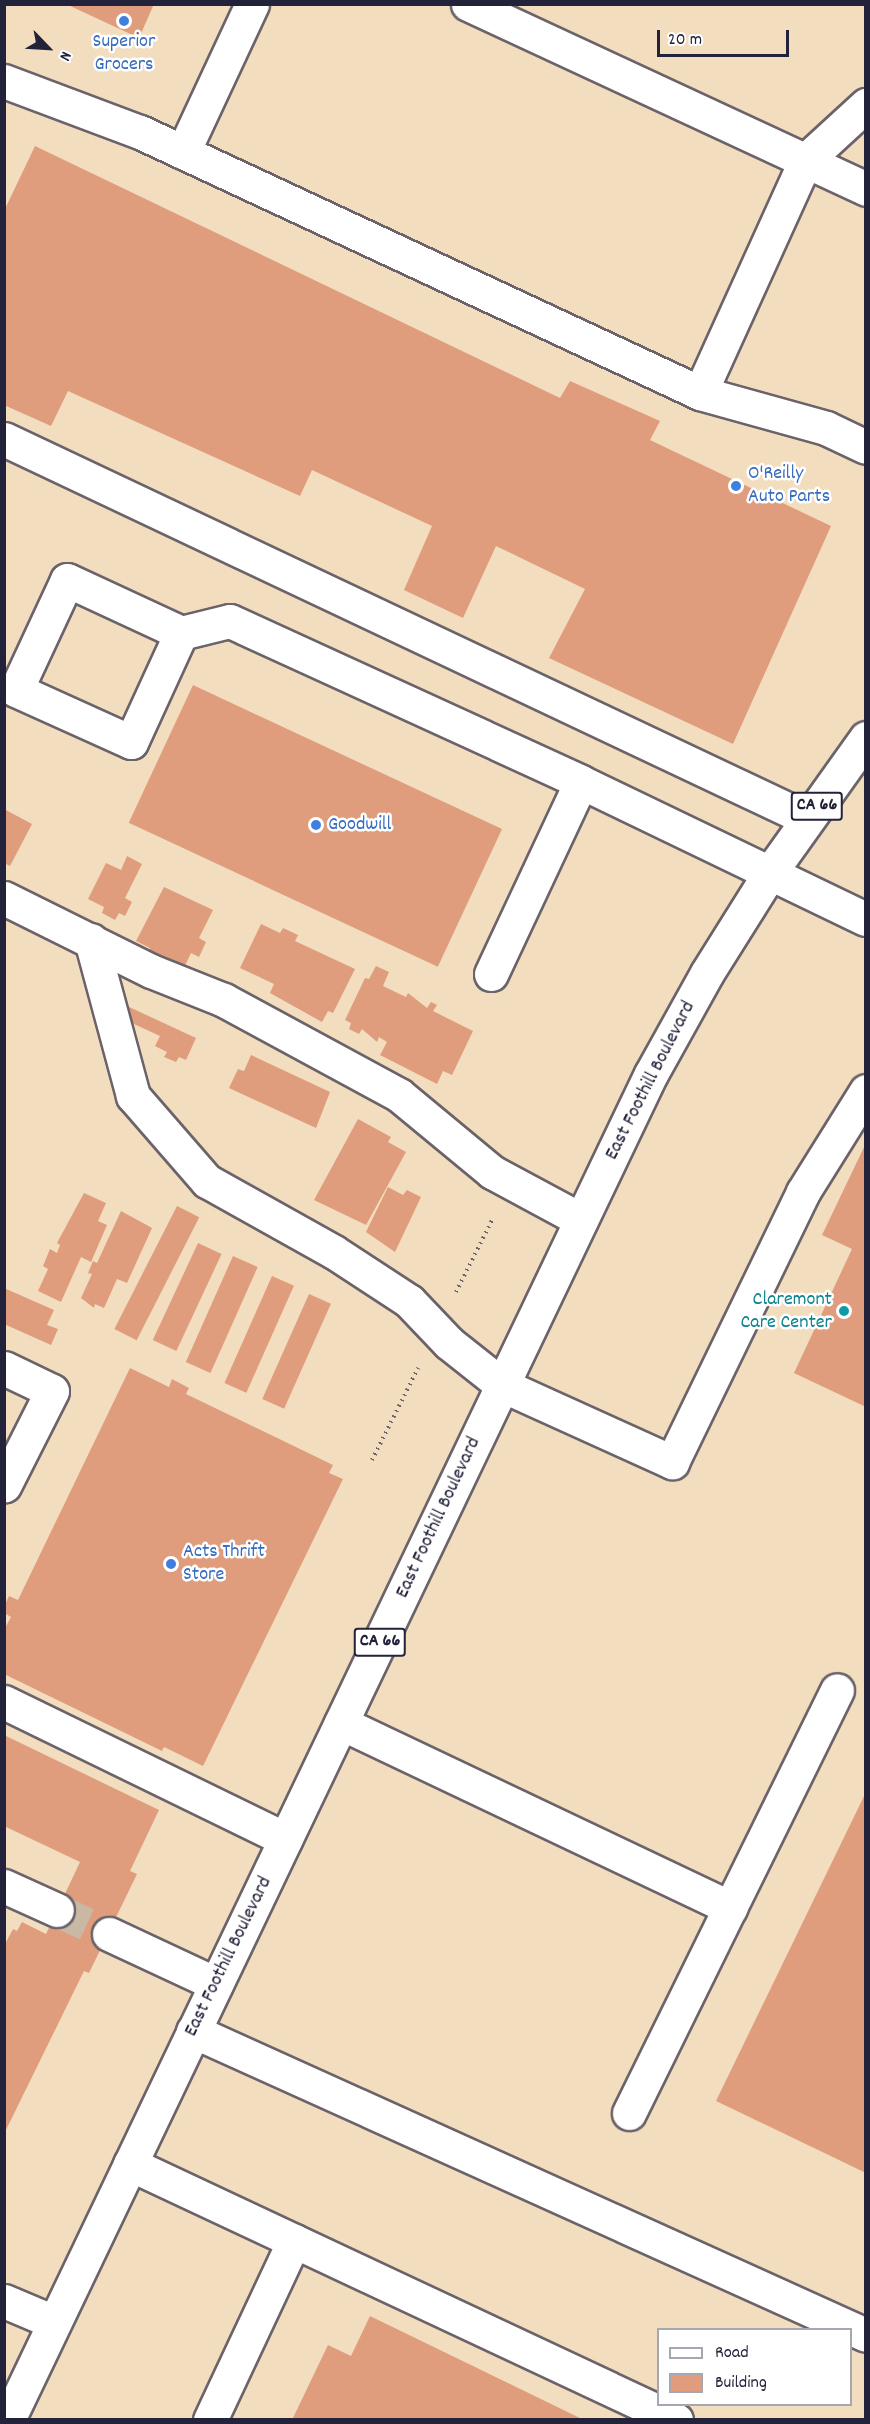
<!DOCTYPE html>
<style>
body{margin:0}
#map{position:relative;width:870px;height:2424px;overflow:hidden;background:#f2ddbe;font-family:Dekko,sans-serif}
div>[style]{position:absolute}
.building>*{inset:0;background:#df9d7e;transform-origin:0 0}
.minor-tunnel>*{height:33px;margin-top:-16.5px;transform-origin:0;background:repeating-linear-gradient(90deg,#c8b8a4 0 33px,transparent 0 49px)}
.path>*{height:4px;margin-top:-2px;transform-origin:0;background:repeating-linear-gradient(90deg,#6b6369 0 1.5px,transparent 0 6px)}
.roads{filter:drop-shadow(2px 0 #6b6369) drop-shadow(-2px 0 #6b6369) drop-shadow(0 2px #6b6369) drop-shadow(0 -2px #6b6369)}
.minor>*{height:33px;margin:-16.5px;padding:0 16.5px;transform-origin:16.5px;border-radius:16.5px;background:#fff}
.major>*{height:33px;margin:-16.5px;padding:0 16.5px;transform-origin:16.5px;border-radius:16.5px;background:#fff}
.dots>*{width:16px;height:16px;translate:-50% -50%;box-sizing:border-box;border:3px solid #fff;border-radius:50%}
span{translate:-50% -50%;white-space:nowrap;text-align:center;line-height:1.15;-webkit-text-stroke:5px #fff;paint-order:stroke}
.shield-label span{padding:2px 4px;background:#fff;border:2px solid;border-radius:4px;-webkit-text-stroke-width:0}
.shield-label{font-size:18px;color:#22223b;font-weight:700}
.shop-label{font-size:20px;color:#366cbe}
.left{translate:0 -50%;text-align:left}
.street-label{font-size:20px;color:#22223b}
.culture-label{font-size:20px;color:#0d838f}
.right{translate:-100% -50%;text-align:right}
.frame{position:absolute;inset:0;border:6px solid #22223b;pointer-events:none}
.legend{position:absolute;left:657px;top:2328px;width:195px;height:78px;box-sizing:border-box;background:#fff;border:2px solid #a7a7b1;margin:0;padding:8px 10px;list-style:none;font-size:18px;color:#22223b}
.legend li{display:flex;align-items:center;gap:12px;height:30px}
.legend b{width:30px;border:2px solid #a7a7b1}
.north{position:absolute;left:18px;top:18px;width:60px;height:60px;-webkit-text-stroke:4px #fff;paint-order:stroke;rotate:115deg;font-size:16px;font-weight:700;line-height:24px;text-align:center;color:#22223b}
.north::after{content:'';display:block;margin:auto;width:21px;height:27px;background:#22223b;clip-path:polygon(50% 0,100% 100%,50% 72%,0 100%)}
.scale{position:absolute;left:657px;top:30px;width:132px;height:27px;box-sizing:border-box;border:3px solid #22223b;border-top:0;padding-left:8px;font-size:18px;line-height:21px;white-space:nowrap;color:#22223b;-webkit-text-stroke:4px #fff;paint-order:stroke}
</style>
<div id="map">
<div class="building">
<i style="clip-path:polygon(66px 4px,154px 4px,139px 38px)"></i>
<i style="clip-path:polygon(35px 146px,560px 398px,570px 381px,660px 421px,650px 440px,831px 526px,733px 744px,549px 658px,585px 589px,496px 546px,463px 618px,404px 590px,432px 526px,312px 470px,300px 496px,68px 391px,51px 426px,4px 405px,4px 211px)"></i>
<i style="left:193px;top:685px;width:341px;height:152px;rotate:25deg"></i>
<i style="clip-path:polygon(4px 809px,32px 824px,10px 866px,4px 863px)"></i>
<i style="clip-path:polygon(127px 856px,142px 864px,125px 898px,132px 902px,125px 916px,119px 913px,115px 920px,102px 913px,104px 907px,88px 899px,106px 863px,121px 870px)"></i>
<i style="clip-path:polygon(164px 887px,213px 910px,199px 938px,206px 942px,199px 957px,191px 953px,183px 970px,148px 952px,150px 948px,136px 941px)"></i>
<i style="clip-path:polygon(261px 924px,280px 933px,283px 928px,298px 935px,295px 941px,355px 969px,333px 1013px,328px 1011px,322px 1022px,270px 993px,274px 984px,240px 968px)"></i>
<i style="clip-path:polygon(376px 966px,389px 972px,383px 986px,406px 997px,408px 993px,427px 1008px,431px 1002px,437px 1005px,433px 1011px,473px 1031px,452px 1075px,443px 1071px,437px 1084px,380px 1055px,387px 1042px,379px 1037px,377px 1042px,362px 1029px,359px 1034px,349px 1029px,351px 1023px,345px 1020px,365px 978px,369px 979px)"></i>
<i style="clip-path:polygon(127px 1006px,196px 1038px,186px 1060px,179px 1057px,176px 1062px,164px 1057px,167px 1052px,155px 1046px,160px 1036px,121px 1018px)"></i>
<i style="clip-path:polygon(251px 1055px,330px 1092px,316px 1128px,229px 1088px,238px 1069px,244px 1071px)"></i>
<i style="clip-path:polygon(358px 1119px,391px 1137px,388px 1142px,406px 1152px,366px 1225px,314px 1200px)"></i>
<i style="clip-path:polygon(866px 1143px,866px 1407px,794px 1373px,852px 1249px,822px 1235px)"></i>
<i style="clip-path:polygon(388px 1187px,403px 1195px,407px 1190px,421px 1197px,395px 1252px,366px 1232px)"></i>
<i style="clip-path:polygon(84px 1193px,106px 1203px,98px 1221px,107px 1225px,91px 1262px,81px 1257px,61px 1302px,38px 1291px,48px 1269px,43px 1266px,50px 1249px,57px 1253px,60px 1245px,57px 1243px)"></i>
<i style="left:177px;top:1206px;width:25px;height:138px;rotate:27deg"></i>
<i style="clip-path:polygon(121px 1211px,152px 1228px,127px 1283px,117px 1279px,104px 1308px,95px 1304px,94px 1308px,81px 1298px,92px 1274px,88px 1273px,93px 1261px,97px 1263px)"></i>
<i style="left:198px;top:1243px;width:26px;height:107px;rotate:25deg"></i>
<i style="left:233px;top:1256px;width:27px;height:116px;rotate:24deg"></i>
<i style="left:272px;top:1276px;width:24px;height:117px;rotate:24deg"></i>
<i style="clip-path:polygon(4px 1288px,54px 1310px,47px 1325px,58px 1329px,51px 1345px,4px 1324px)"></i>
<i style="left:309px;top:1294px;width:24px;height:115px;rotate:24deg"></i>
<i style="clip-path:polygon(130px 1368px,169px 1387px,172px 1379px,189px 1388px,186px 1394px,333px 1465px,329px 1473px,343px 1479px,203px 1766px,164px 1747px,162px 1751px,4px 1674px,4px 1630px,11px 1617px,4px 1613px,4px 1607px,9px 1596px,18px 1600px)"></i>
<i style="clip-path:polygon(4px 1735px,159px 1810px,130px 1871px,137px 1874px,89px 1973px,84px 1971px,4px 2134px,4px 1946px,13px 1929px,17px 1931px,22px 1922px,46px 1934px,80px 1862px,4px 1826px)"></i>
<i style="clip-path:polygon(866px 1792px,866px 2173px,716px 2101px)"></i>
<i style="clip-path:polygon(370px 2316px,584px 2420px,292px 2420px,328px 2345px,351px 2356px)"></i>
</div>
<div class="minor-tunnel">
<i style="left:57px;top:1910px;width:57px;rotate:24.8deg"></i>
</div>
<div class="path">
<i style="left:456px;top:1292px;width:83px;rotate:-63.4deg"></i>
<i style="left:372px;top:1460px;width:103px;rotate:-63.4deg"></i>
</div>
<div class="roads">
<div class="minor">
<i style="left:468px;top:4px;width:439px;rotate:24.9deg"></i>
<i style="left:4px;top:81px;width:145px;rotate:20.6deg"></i>
<i style="left:140px;top:132px;width:618px;rotate:24.99deg"></i>
<i style="left:700px;top:393px;width:131px;rotate:15.5deg"></i>
<i style="left:826px;top:428px;width:44px;rotate:25.4deg"></i>
<i style="left:183px;top:152px;width:163px;rotate:-65deg"></i>
<i style="left:700px;top:393px;width:255px;rotate:-65.6deg"></i>
<i style="left:805px;top:161px;width:83px;rotate:-42.6deg"></i>
<i style="left:4px;top:439px;width:889px;rotate:25.3deg"></i>
<i style="left:181px;top:633px;width:120px;rotate:114.6deg"></i>
<i style="left:131px;top:742px;width:126px;rotate:-155.7deg"></i>
<i style="left:16px;top:690px;width:121px;rotate:-65.1deg"></i>
<i style="left:67px;top:580px;width:126px;rotate:24.9deg"></i>
<i style="left:181px;top:633px;width:50px;rotate:-13.8deg"></i>
<i style="left:230px;top:621px;width:386px;rotate:24.6deg"></i>
<i style="left:4px;top:898px;width:164px;rotate:26.4deg"></i>
<i style="left:151px;top:971px;width:79px;rotate:21.7deg"></i>
<i style="left:224px;top:1000px;width:199px;rotate:28.5deg"></i>
<i style="left:399px;top:1095px;width:121px;rotate:39.6deg"></i>
<i style="left:492px;top:1172px;width:101px;rotate:28.3deg"></i>
<i style="left:91px;top:940px;width:162px;rotate:74.9deg"></i>
<i style="left:133px;top:1096px;width:113px;rotate:49deg"></i>
<i style="left:207px;top:1181px;width:145px;rotate:29.2deg"></i>
<i style="left:334px;top:1252px;width:90px;rotate:33.2deg"></i>
<i style="left:409px;top:1301px;width:58px;rotate:46.4deg"></i>
<i style="left:449px;top:1343px;width:68px;rotate:38.4deg"></i>
<i style="left:502px;top:1385px;width:187px;rotate:24.4deg"></i>
<i style="left:672px;top:1462px;width:300px;rotate:-64.1deg"></i>
<i style="left:803px;top:1192px;width:119px;rotate:-58deg"></i>
<i style="left:491px;top:974px;width:212px;rotate:-64.9deg"></i>
<i style="left:581px;top:782px;width:316px;rotate:25.7deg"></i>
<i style="left:4px;top:1368px;width:53px;rotate:25.6deg"></i>
<i style="left:52px;top:1391px;width:106px;rotate:116.8deg"></i>
<i style="left:4px;top:1702px;width:313px;rotate:26deg"></i>
<i style="left:341px;top:1723px;width:431px;rotate:25.4deg"></i>
<i style="left:4px;top:1886px;width:58px;rotate:24.4deg"></i>
<i style="left:109px;top:1934px;width:118px;rotate:25deg"></i>
<i style="left:193px;top:2031px;width:738px;rotate:24.31deg"></i>
<i style="left:629px;top:2113px;width:471px;rotate:-63.8deg"></i>
<i style="left:130px;top:2164px;width:603px;rotate:25.12deg"></i>
<i style="left:4px;top:2301px;width:54px;rotate:22.8deg"></i>
<i style="left:210px;top:2420px;width:198px;rotate:-64.9deg"></i>
</div>
<div class="major">
<i style="left:8px;top:2420px;width:1492px;rotate:-64.47deg"></i>
<i style="left:651px;top:1074px;width:115px;rotate:-61deg"></i>
<i style="left:707px;top:973px;width:117px;rotate:-57.9deg"></i>
<i style="left:769px;top:874px;width:167px;rotate:-54.5deg"></i>
</div>
</div>
<div class="dots">
<i style="left:124px;top:21px;background:#3f7fe0"></i>
<i style="left:736px;top:486px;background:#3f7fe0"></i>
<i style="left:316px;top:825px;background:#3f7fe0"></i>
<i style="left:844px;top:1311px;background:#0f9aa8"></i>
<i style="left:171px;top:1564px;background:#3f7fe0"></i>
</div>
<div class="shield-label">
<span style="left:817px;top:806px">CA 66</span>
<span style="left:380px;top:1642px">CA 66</span>
</div>
<div class="shop-label">
<span style="left:124px;top:54px">Superior<br>Grocers</span>
<span class="left" style="left:748px;top:486px">O'Reilly<br>Auto Parts</span>
<span class="left" style="left:328px;top:825px">Goodwill</span>
<span class="left" style="left:183px;top:1564px">Acts Thrift<br>Store</span>
</div>
<div class="street-label">
<span style="left:651px;top:1081px;rotate:-63deg">East Foothill Boulevard</span>
<span style="left:439px;top:1518px;rotate:-65deg">East Foothill Boulevard</span>
<span style="left:229px;top:1957px;rotate:-64deg">East Foothill Boulevard</span>
</div>
<div class="culture-label">
<span class="right" style="left:832px;top:1312px">Claremont<br>Care Center</span>
</div>
<div class="frame"></div>
<ul class="legend">
<li><b style="height:8px;background:#fff"></b>Road</li>
<li><b style="height:16px;background:#df9d7e"></b>Building</li>
</ul>
<div class="north">N</div>
<div class="scale">20 m</div>
</div>
